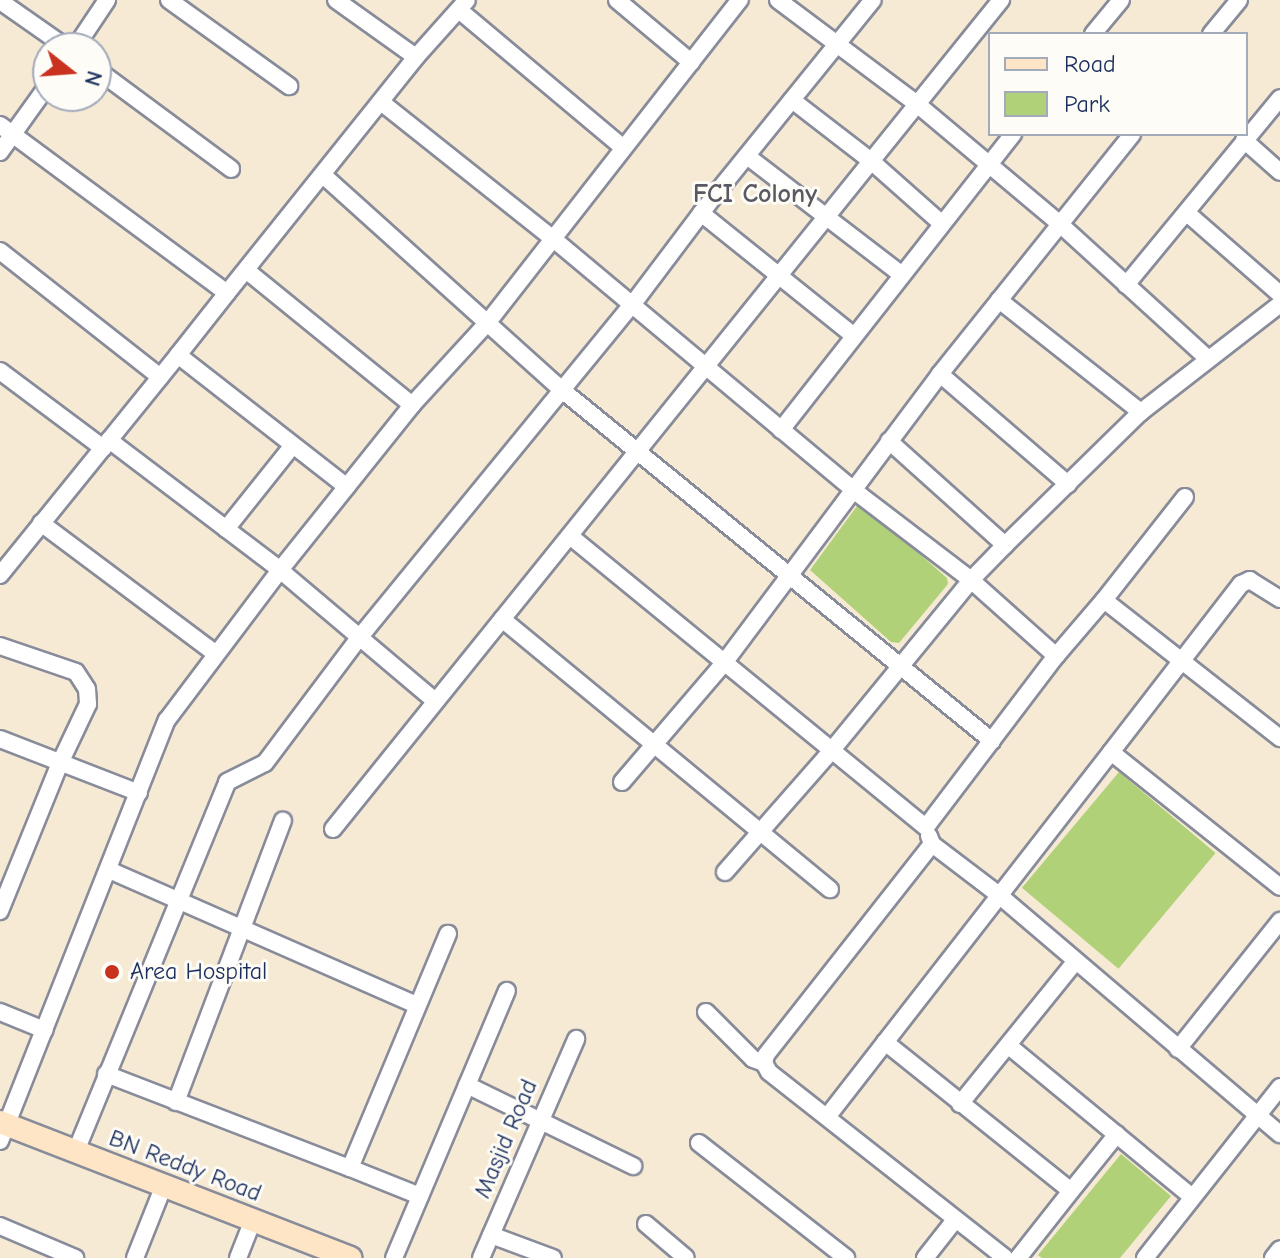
<!DOCTYPE html>
<style>
body{margin:0}
#map{position:relative;width:1280px;height:1258px;overflow:hidden;background:#f6ead5;font-family:"Comic Neue",sans-serif}
div>[style]{position:absolute}
.green>*{inset:0;background:#b1d179;transform-origin:0 0}
.roads{filter:drop-shadow(2px 0 #888c9a) drop-shadow(-2px 0 #888c9a) drop-shadow(0 2px #888c9a) drop-shadow(0 -2px #888c9a)}
.street>*{height:16px;margin:-8px;padding:0 8px;transform-origin:8px;border-radius:8px;background:#fff}
.secondary>*{height:22px;margin:-11px;padding:0 11px;transform-origin:11px;border-radius:11px;background:#fde5c5}
.dots>*{width:22px;height:22px;translate:-50% -50%;box-sizing:border-box;border:4px solid #fdfcf7;border-radius:50%}
span{translate:-50% -50%;white-space:nowrap;text-align:center;line-height:1.15;-webkit-text-stroke:6px #fdfcf7;paint-order:stroke}
.poi-label{font-size:24px;color:#1b2f5e}
.left{translate:0 -50%;text-align:left}
.street-label{font-size:24px;color:#1b2f5e}
.neighbourhood-label{font-size:26px;color:#5a5863;font-weight:700}
.legend{position:absolute;left:988px;top:32px;width:260px;height:104px;box-sizing:border-box;background:#fdfcf7;border:2px solid #a3aaba;margin:0;padding:10px 14px;list-style:none;font-size:24px;color:#1b2f5e}
.legend li{display:flex;align-items:center;gap:16px;height:40px}
.legend b{width:40px;border:2px solid #a3aaba}
.north{position:absolute;left:32px;top:32px;width:80px;height:80px;box-sizing:border-box;background:#fdfcf7;border:2px solid #a3aaba;border-radius:50%;rotate:107deg;font-size:22px;font-weight:700;line-height:32px;text-align:center;color:#1b2f5e}
.north::after{content:'';display:block;margin:auto;width:28px;height:36px;background:#c8321e;clip-path:polygon(50% 0,100% 100%,50% 72%,0 100%)}
</style>
<div id="map">
<div class="green">
<i style="clip-path:polygon(857px 506px,866px 507px,947px 578px,948px 584px,899px 643px,891px 642px,810px 570px)"></i>
<i style="left:1119px;top:772px;width:126px;height:151px;rotate:40deg"></i>
<i style="clip-path:polygon(1121px 1154px,1171px 1196px,1120px 1258px,1042px 1258px,1038px 1255px)"></i>
</div>
<div class="roads">
<div class="street">
<i style="left:169px;top:0;width:148px;rotate:35.6deg"></i>
<i style="left:336px;top:0;width:98px;rotate:35.5deg"></i>
<i style="left:617px;top:0;width:97px;rotate:40deg"></i>
<i style="left:778px;top:0;width:174px;rotate:36.8deg"></i>
<i style="left:917px;top:104px;width:188px;rotate:40deg"></i>
<i style="left:1061px;top:225px;width:197px;rotate:42.3deg"></i>
<i style="left:0;top:1px;width:82px;rotate:35deg"></i>
<i style="left:459px;top:10px;width:213px;rotate:40deg"></i>
<i style="left:1093px;top:34px;width:44px;rotate:-50.5deg"></i>
<i style="left:1211px;top:34px;width:44px;rotate:-50.5deg"></i>
<i style="left:75px;top:48px;width:58px;rotate:-56.3deg"></i>
<i style="left:96px;top:69px;width:168px;rotate:36.5deg"></i>
<i style="left:792px;top:100px;width:98px;rotate:37.6deg"></i>
<i style="left:870px;top:160px;width:95px;rotate:41.6deg"></i>
<i style="left:381px;top:102px;width:217px;rotate:38.5deg"></i>
<i style="left:551px;top:237px;width:393px;rotate:39.9deg"></i>
<i style="left:852px;top:489px;width:150px;rotate:37.4deg"></i>
<i style="left:971px;top:580px;width:114px;rotate:41.8deg"></i>
<i style="left:0;top:125px;width:282px;rotate:36.5deg"></i>
<i style="left:227px;top:293px;width:79px;rotate:128.3deg"></i>
<i style="left:178px;top:355px;width:214px;rotate:38deg"></i>
<i style="left:1244px;top:140px;width:48px;rotate:41.6deg"></i>
<i style="left:0;top:152px;width:82px;rotate:-54.4deg"></i>
<i style="left:747px;top:156px;width:194px;rotate:37.5deg"></i>
<i style="left:323px;top:175px;width:321px;rotate:42deg"></i>
<i style="left:562px;top:390px;width:555px;rotate:39.22deg"></i>
<i style="left:701px;top:213px;width:196px;rotate:38.8deg"></i>
<i style="left:1187px;top:213px;width:123px;rotate:41.1deg"></i>
<i style="left:0;top:251px;width:204px;rotate:38.2deg"></i>
<i style="left:246px;top:270px;width:214px;rotate:39.1deg"></i>
<i style="left:1126px;top:285px;width:242px;rotate:-50.5deg"></i>
<i style="left:227px;top:293px;width:302px;rotate:-51.3deg"></i>
<i style="left:416px;top:57px;width:76px;rotate:-48.2deg"></i>
<i style="left:999px;top:300px;width:181px;rotate:38.3deg"></i>
<i style="left:0;top:371px;width:129px;rotate:36.8deg"></i>
<i style="left:940px;top:374px;width:169px;rotate:40.7deg"></i>
<i style="left:781px;top:430px;width:376px;rotate:-51.9deg"></i>
<i style="left:109px;top:440px;width:215px;rotate:37.2deg"></i>
<i style="left:280px;top:570px;width:203px;rotate:40.2deg"></i>
<i style="left:889px;top:441px;width:156px;rotate:41.9deg"></i>
<i style="left:41px;top:523px;width:217px;rotate:36.8deg"></i>
<i style="left:226px;top:529px;width:107px;rotate:-51.4deg"></i>
<i style="left:570px;top:536px;width:460px;rotate:39.3deg"></i>
<i style="left:926px;top:827px;width:215px;rotate:-52.8deg"></i>
<i style="left:1056px;top:656px;width:74px;rotate:-49.4deg"></i>
<i style="left:1104px;top:600px;width:224px;rotate:38.1deg"></i>
<i style="left:0;top:575px;width:283px;rotate:-51deg"></i>
<i style="left:1280px;top:599px;width:36px;rotate:-148deg"></i>
<i style="left:1250px;top:580px;width:10px;rotate:156deg"></i>
<i style="left:1241px;top:584px;width:212px;rotate:127.7deg"></i>
<i style="left:1111px;top:752px;width:216px;rotate:38.6deg"></i>
<i style="left:1104px;top:600px;width:131px;rotate:-51.8deg"></i>
<i style="left:502px;top:619px;width:425px;rotate:39.5deg"></i>
<i style="left:0;top:646px;width:80px;rotate:18.9deg"></i>
<i style="left:76px;top:672px;width:20px;rotate:57deg"></i>
<i style="left:87px;top:689px;width:15px;rotate:86deg"></i>
<i style="left:88px;top:704px;width:65px;rotate:115.4deg"></i>
<i style="left:60px;top:763px;width:160px;rotate:112.1deg"></i>
<i style="left:0;top:739px;width:149px;rotate:21.2deg"></i>
<i style="left:622px;top:782px;width:157px;rotate:-49.4deg"></i>
<i style="left:724px;top:663px;width:361px;rotate:-53.2deg"></i>
<i style="left:940px;top:374px;width:307px;rotate:-51.3deg"></i>
<i style="left:333px;top:829px;width:1065px;rotate:-51.14deg"></i>
<i style="left:929px;top:836px;width:9px;rotate:69deg"></i>
<i style="left:932px;top:844px;width:84px;rotate:37.3deg"></i>
<i style="left:999px;top:895px;width:369px;rotate:40.4deg"></i>
<i style="left:932px;top:844px;width:268px;rotate:128.2deg"></i>
<i style="left:766px;top:1055px;width:8px;rotate:104deg"></i>
<i style="left:764px;top:1063px;width:10px;rotate:61deg"></i>
<i style="left:769px;top:1072px;width:300px;rotate:38.2deg"></i>
<i style="left:109px;top:870px;width:335px;rotate:23.7deg"></i>
<i style="left:725px;top:872px;width:162px;rotate:-48.7deg"></i>
<i style="left:832px;top:750px;width:220px;rotate:-50.7deg"></i>
<i style="left:971px;top:580px;width:49px;rotate:-45.8deg"></i>
<i style="left:1005px;top:545px;width:190px;rotate:-44.4deg"></i>
<i style="left:1141px;top:412px;width:176px;rotate:-37.8deg"></i>
<i style="left:0;top:1012px;width:48px;rotate:22.2deg"></i>
<i style="left:706px;top:1012px;width:66px;rotate:45deg"></i>
<i style="left:753px;top:1059px;width:12px;rotate:20deg"></i>
<i style="left:885px;top:1042px;width:238px;rotate:38.7deg"></i>
<i style="left:1071px;top:1191px;width:85px;rotate:128.3deg"></i>
<i style="left:1009px;top:1046px;width:236px;rotate:39.5deg"></i>
<i style="left:1178px;top:1049px;width:164px;rotate:-51.4deg"></i>
<i style="left:106px;top:1074px;width:261px;rotate:21.1deg"></i>
<i style="left:467px;top:1085px;width:185px;rotate:26deg"></i>
<i style="left:176px;top:1102px;width:301px;rotate:-69.2deg"></i>
<i style="left:960px;top:1104px;width:184px;rotate:-51deg"></i>
<i style="left:827px;top:1117px;width:462px;rotate:-52.1deg"></i>
<i style="left:0;top:1141px;width:453px;rotate:-68.4deg"></i>
<i style="left:167px;top:720px;width:188px;rotate:-53deg"></i>
<i style="left:280px;top:570px;width:211px;rotate:-51.3deg"></i>
<i style="left:412px;top:405px;width:113px;rotate:-47.5deg"></i>
<i style="left:488px;top:322px;width:409px;rotate:-52deg"></i>
<i style="left:699px;top:1143px;width:187px;rotate:38deg"></i>
<i style="left:76px;top:1151px;width:399px;rotate:-67.7deg"></i>
<i style="left:227px;top:782px;width:42px;rotate:-26.6deg"></i>
<i style="left:265px;top:763px;width:156px;rotate:-53.1deg"></i>
<i style="left:359px;top:638px;width:431px;rotate:-50.7deg"></i>
<i style="left:632px;top:305px;width:136px;rotate:-53deg"></i>
<i style="left:714px;top:196px;width:252px;rotate:-51deg"></i>
<i style="left:1071px;top:1191px;width:73px;rotate:-51.1deg"></i>
<i style="left:420px;top:1196px;width:75px;rotate:-158.2deg"></i>
<i style="left:350px;top:1168px;width:254px;rotate:-67.3deg"></i>
<i style="left:646px;top:1224px;width:52px;rotate:40.4deg"></i>
<i style="left:0;top:1226px;width:82px;rotate:23.1deg"></i>
<i style="left:491px;top:1235px;width:66px;rotate:20.4deg"></i>
<i style="left:135px;top:1258px;width:79px;rotate:-68.3deg"></i>
<i style="left:238px;top:1258px;width:41px;rotate:-68.5deg"></i>
<i style="left:394px;top:1258px;width:290px;rotate:-67.1deg"></i>
<i style="left:481px;top:1258px;width:239px;rotate:-66.5deg"></i>
<i style="left:925px;top:1258px;width:48px;rotate:-51.7deg"></i>
<i style="left:1145px;top:1258px;width:218px;rotate:-51.7deg"></i>
<i style="left:1273px;top:1258px;width:11px;rotate:-52deg"></i>
</div>
<div class="secondary">
<i style="left:0;top:1122px;width:376px;rotate:21.2deg"></i>
</div>
</div>
<div class="dots">
<i style="left:112px;top:972px;background:#c8321e"></i>
</div>
<div class="poi-label">
<span class="left" style="left:130px;top:972px">Area Hospital</span>
</div>
<div class="street-label">
<span style="left:506px;top:1139px;rotate:-67deg">Masjid Road</span>
<span style="left:185px;top:1166px;rotate:21deg">BN Reddy Road</span>
</div>
<div class="neighbourhood-label">
<span style="left:755px;top:195px">FCI Colony</span>
</div>
<ul class="legend">
<li><b style="height:10px;background:#fde5c5"></b>Road</li>
<li><b style="height:22px;background:#b1d179"></b>Park</li>
</ul>
<div class="north">N</div>
</div>
